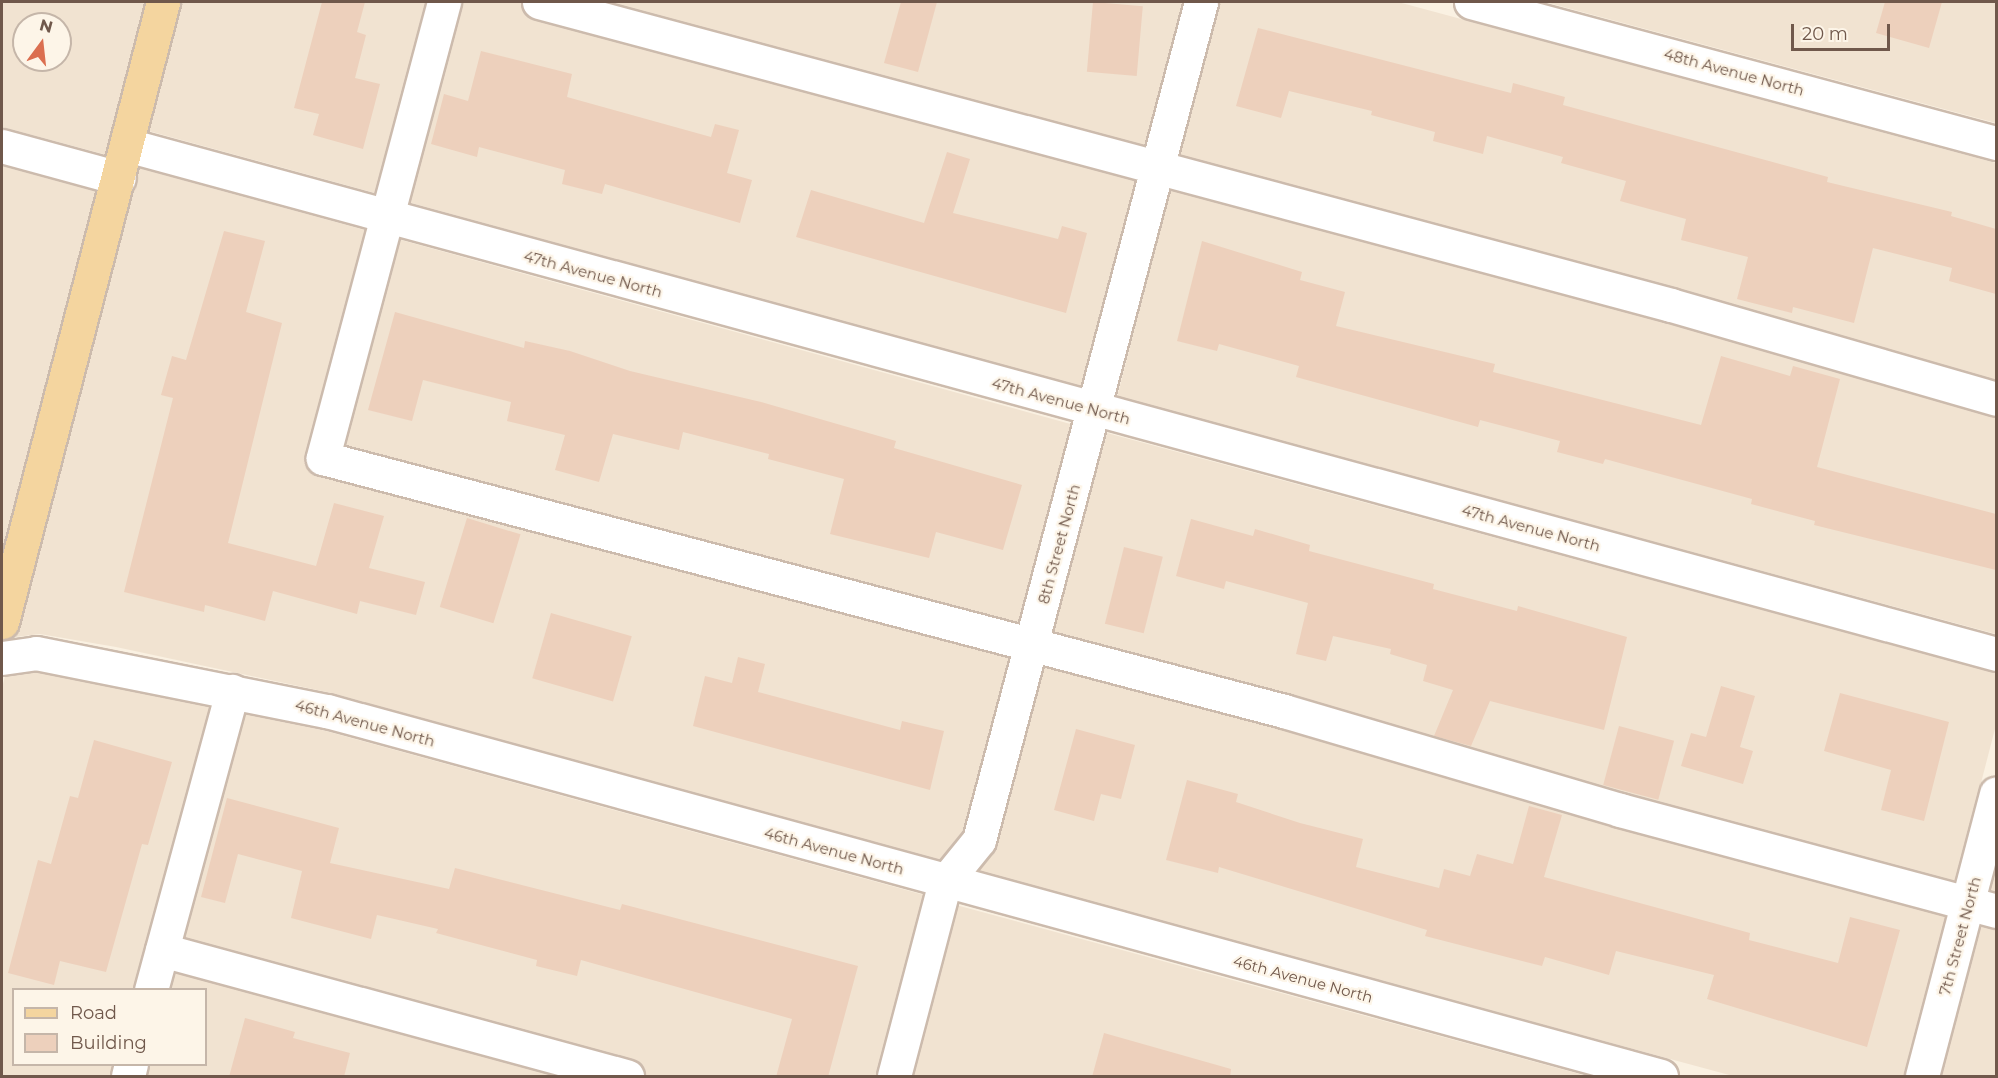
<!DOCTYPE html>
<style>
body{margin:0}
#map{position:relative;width:1998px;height:1078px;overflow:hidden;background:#faf1e2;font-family:Montserrat,sans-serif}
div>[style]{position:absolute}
.residential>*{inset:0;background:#f1e3d1}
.building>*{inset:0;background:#edd0bc;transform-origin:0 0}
.roads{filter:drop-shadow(2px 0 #ccbbad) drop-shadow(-2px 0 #ccbbad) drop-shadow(0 2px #ccbbad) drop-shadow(0 -2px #ccbbad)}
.minor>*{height:33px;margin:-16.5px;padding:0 16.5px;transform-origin:16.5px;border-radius:16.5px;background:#fff}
.major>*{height:33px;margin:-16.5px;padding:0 16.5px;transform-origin:16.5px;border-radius:16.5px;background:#f4d59f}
span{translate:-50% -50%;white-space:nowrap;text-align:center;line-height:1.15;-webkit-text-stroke:4.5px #fdf5e8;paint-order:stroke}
.street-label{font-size:15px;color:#70584b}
.frame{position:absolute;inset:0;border:3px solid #70584b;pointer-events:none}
.legend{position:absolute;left:12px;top:988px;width:195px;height:78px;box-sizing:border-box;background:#fdf5e8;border:2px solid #c5b6a9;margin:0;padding:8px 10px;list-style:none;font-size:18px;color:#70584b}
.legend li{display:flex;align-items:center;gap:12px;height:30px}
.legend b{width:30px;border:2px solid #c5b6a9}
.north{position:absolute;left:12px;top:12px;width:60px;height:60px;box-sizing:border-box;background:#fdf5e8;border:2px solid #c5b6a9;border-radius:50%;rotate:15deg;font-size:16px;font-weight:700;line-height:24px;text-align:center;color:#70584b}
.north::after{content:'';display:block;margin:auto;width:21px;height:27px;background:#db6f50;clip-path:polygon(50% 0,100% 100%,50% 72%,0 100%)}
.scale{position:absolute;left:1791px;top:24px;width:99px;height:27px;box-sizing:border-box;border:3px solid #70584b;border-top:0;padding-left:8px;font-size:18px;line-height:21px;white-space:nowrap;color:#70584b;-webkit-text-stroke:4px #fdf5e8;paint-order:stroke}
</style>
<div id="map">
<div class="residential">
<i style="clip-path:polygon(evenodd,2px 2px,146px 2px,107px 155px,2px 127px,2px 2px,24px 24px,60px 24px,60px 60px,24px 60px,24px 24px)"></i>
<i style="clip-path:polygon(181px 2px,1184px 2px,1084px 388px,149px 131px)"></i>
<i style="clip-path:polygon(1219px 2px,1398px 2px,1996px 163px,1996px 634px,1117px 397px)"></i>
<i style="clip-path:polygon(1545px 2px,1996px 2px,1996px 123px)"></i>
<i style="clip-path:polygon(2px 166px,98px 192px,2px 555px)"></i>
<i style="clip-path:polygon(139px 168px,1074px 425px,963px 831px,940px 860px,331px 693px,116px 647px,40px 634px,15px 637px)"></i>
<i style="clip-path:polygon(1107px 433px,1996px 673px,1996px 725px,1905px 1076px,1733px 1076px,976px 871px,995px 844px)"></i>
<i style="clip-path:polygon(evenodd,35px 672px,322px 730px,924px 895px,876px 1076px,2px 1076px,2px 688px,5px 676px,35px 672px,14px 990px,206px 990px,206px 1064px,14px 1064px,14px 990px)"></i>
<i style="clip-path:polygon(1996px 863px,1996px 1076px,1940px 1076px,1985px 907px)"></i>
<i style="clip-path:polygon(956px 905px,1587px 1076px,911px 1076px)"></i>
</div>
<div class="building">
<i style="clip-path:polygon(322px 2px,365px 2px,357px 32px,366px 35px,355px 78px,380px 84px,363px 149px,313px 135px,319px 114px,294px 108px)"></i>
<i style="clip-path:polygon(901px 2px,937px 2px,918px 72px,884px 63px)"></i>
<i style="left:1093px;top:2px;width:50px;height:70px;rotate:5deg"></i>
<i style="clip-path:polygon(1885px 2px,1942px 2px,1929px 48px,1876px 33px)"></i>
<i style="clip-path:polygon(1258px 28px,1511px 93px,1513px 83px,1565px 97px,1563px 105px,1828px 177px,1827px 182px,1952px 212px,1951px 216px,1996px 229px,1996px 294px,1949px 281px,1952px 268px,1873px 248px,1854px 323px,1793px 307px,1792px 313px,1737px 299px,1748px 257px,1681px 240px,1686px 219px,1620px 201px,1626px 181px,1561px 163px,1563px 157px,1487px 136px,1483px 154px,1433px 141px,1435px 132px,1371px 115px,1372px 111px,1289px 91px,1281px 118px,1236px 106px)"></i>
<i style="clip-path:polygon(481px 51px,572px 74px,567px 97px,711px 137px,715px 124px,739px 130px,727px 173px,752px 180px,740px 223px,605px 184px,602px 194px,562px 184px,565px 170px,479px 147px,477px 157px,431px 144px,444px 94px,468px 101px)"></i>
<i style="clip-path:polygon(947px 152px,970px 159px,953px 213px,1058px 239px,1062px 226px,1087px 233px,1066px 313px,796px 237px,811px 190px,924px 223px)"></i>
<i style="clip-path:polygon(224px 231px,265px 241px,246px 312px,282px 323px,228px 543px,316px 566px,334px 503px,384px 516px,369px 568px,425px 582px,416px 615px,360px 601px,357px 614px,273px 591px,265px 621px,205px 605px,204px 612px,124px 592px,173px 398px,161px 395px,172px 356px,186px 360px)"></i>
<i style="clip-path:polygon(1202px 241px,1302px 272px,1300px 280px,1345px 292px,1336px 326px,1495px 364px,1493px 372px,1701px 425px,1721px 356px,1790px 376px,1793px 366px,1840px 379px,1817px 467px,1996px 514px,1996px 570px,1814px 525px,1815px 521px,1751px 504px,1752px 499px,1686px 481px,1605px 459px,1603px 464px,1557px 452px,1560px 441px,1480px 420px,1478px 427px,1296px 377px,1299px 366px,1219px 344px,1217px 351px,1177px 341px)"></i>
<i style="clip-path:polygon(395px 312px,524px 348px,525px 341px,570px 351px,630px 371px,761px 402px,896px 441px,894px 448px,1022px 485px,1003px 550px,936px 532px,929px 558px,830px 534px,844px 479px,768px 459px,769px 454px,683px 432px,679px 450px,613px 434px,599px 482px,555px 470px,565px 435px,507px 421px,511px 402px,423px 380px,412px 421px,368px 410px)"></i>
<i style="left:467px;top:518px;width:56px;height:93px;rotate:17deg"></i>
<i style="clip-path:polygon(1191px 519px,1253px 536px,1255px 529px,1310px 545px,1309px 551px,1434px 584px,1433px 589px,1517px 611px,1518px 606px,1627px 637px,1604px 730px,1490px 701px,1471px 746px,1434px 736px,1453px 690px,1423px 681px,1427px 665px,1390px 654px,1391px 649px,1333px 636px,1326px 661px,1296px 654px,1308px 603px,1226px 581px,1224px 589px,1176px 576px)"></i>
<i style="left:1124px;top:547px;width:40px;height:79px;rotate:14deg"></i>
<i style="left:551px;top:613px;width:84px;height:68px;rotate:16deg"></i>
<i style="clip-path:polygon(738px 657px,765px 664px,758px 692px,900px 730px,902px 721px,944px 731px,930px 790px,693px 726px,705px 676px,732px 683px)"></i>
<i style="clip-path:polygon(1721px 686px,1755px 696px,1740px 747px,1753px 751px,1743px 784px,1681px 766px,1691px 733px,1706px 737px)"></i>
<i style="clip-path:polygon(1840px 693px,1949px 722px,1924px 821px,1881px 810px,1891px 770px,1824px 751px)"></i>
<i style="left:1619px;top:726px;width:57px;height:61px;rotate:15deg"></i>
<i style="clip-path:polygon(1076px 729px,1135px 745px,1121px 799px,1101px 794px,1094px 821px,1054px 810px)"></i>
<i style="clip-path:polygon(94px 740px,172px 762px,148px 845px,142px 844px,106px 972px,60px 961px,54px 985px,8px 973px,38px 860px,51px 864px,70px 796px,78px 798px)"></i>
<i style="clip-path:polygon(1187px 780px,1238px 794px,1236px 802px,1300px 823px,1363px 839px,1356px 867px,1439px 888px,1444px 869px,1470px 876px,1477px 854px,1513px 864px,1529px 806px,1562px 815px,1544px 877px,1750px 933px,1749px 940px,1838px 963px,1850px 917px,1900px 930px,1867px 1047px,1707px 999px,1714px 975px,1616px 951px,1609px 975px,1545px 957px,1542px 966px,1425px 936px,1427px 930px,1219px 867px,1218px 873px,1166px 860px)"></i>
<i style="clip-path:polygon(227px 798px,339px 828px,330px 863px,449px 889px,455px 868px,620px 910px,622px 904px,858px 966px,828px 1077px,776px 1077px,792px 1019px,581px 960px,577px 976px,536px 966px,537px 960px,436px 933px,438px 929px,377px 915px,371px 939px,291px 918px,302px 871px,238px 854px,225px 903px,201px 897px)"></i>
<i style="clip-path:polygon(245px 1018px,295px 1032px,293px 1038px,350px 1053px,344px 1077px,229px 1077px)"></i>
<i style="clip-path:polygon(1104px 1033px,1231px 1069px,1230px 1077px,1092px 1077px)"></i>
</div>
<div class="roads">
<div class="minor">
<i style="left:444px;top:2px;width:472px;rotate:104.9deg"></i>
<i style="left:323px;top:458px;width:994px;rotate:14.75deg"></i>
<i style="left:1284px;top:711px;width:350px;rotate:16.4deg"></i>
<i style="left:1620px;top:810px;width:389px;rotate:15deg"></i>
<i style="left:539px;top:2px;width:1172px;rotate:14.98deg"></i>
<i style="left:1671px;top:305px;width:338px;rotate:16.1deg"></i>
<i style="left:1471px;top:2px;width:544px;rotate:15.03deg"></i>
<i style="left:127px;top:145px;width:1937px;rotate:15.23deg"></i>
<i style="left:2px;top:146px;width:121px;rotate:15.3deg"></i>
<i style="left:2px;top:658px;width:34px;rotate:-8deg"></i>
<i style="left:36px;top:653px;width:297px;rotate:11.3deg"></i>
<i style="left:327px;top:711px;width:1383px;rotate:15.3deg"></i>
<i style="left:162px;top:950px;width:482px;rotate:15.2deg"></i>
<i style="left:151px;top:990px;width:310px;rotate:-74.8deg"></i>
<i style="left:128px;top:1076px;width:12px;rotate:-76deg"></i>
<i style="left:894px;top:1076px;width:201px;rotate:-75.3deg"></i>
<i style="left:945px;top:882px;width:54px;rotate:-51deg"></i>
<i style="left:979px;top:840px;width:867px;rotate:-75.16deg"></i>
<i style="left:1922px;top:1076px;width:292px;rotate:-75.3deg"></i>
</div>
<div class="major">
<i style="left:2px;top:622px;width:641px;rotate:-75.44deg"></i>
</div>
</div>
<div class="street-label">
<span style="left:1734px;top:72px;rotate:15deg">48th Avenue North</span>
<span style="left:593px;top:274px;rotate:15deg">47th Avenue North</span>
<span style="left:1061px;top:401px;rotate:15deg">47th Avenue North</span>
<span style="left:1531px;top:528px;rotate:15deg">47th Avenue North</span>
<span style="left:1059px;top:544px;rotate:-75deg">8th Street North</span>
<span style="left:365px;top:723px;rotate:15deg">46th Avenue North</span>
<span style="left:834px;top:851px;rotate:15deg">46th Avenue North</span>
<span style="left:1960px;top:936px;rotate:-75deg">7th Street North</span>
<span style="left:1303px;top:979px;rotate:15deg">46th Avenue North</span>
</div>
<div class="frame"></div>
<ul class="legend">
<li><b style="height:8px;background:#f4d59f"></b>Road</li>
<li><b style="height:16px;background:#edd0bc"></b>Building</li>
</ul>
<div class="north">N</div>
<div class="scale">20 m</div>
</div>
